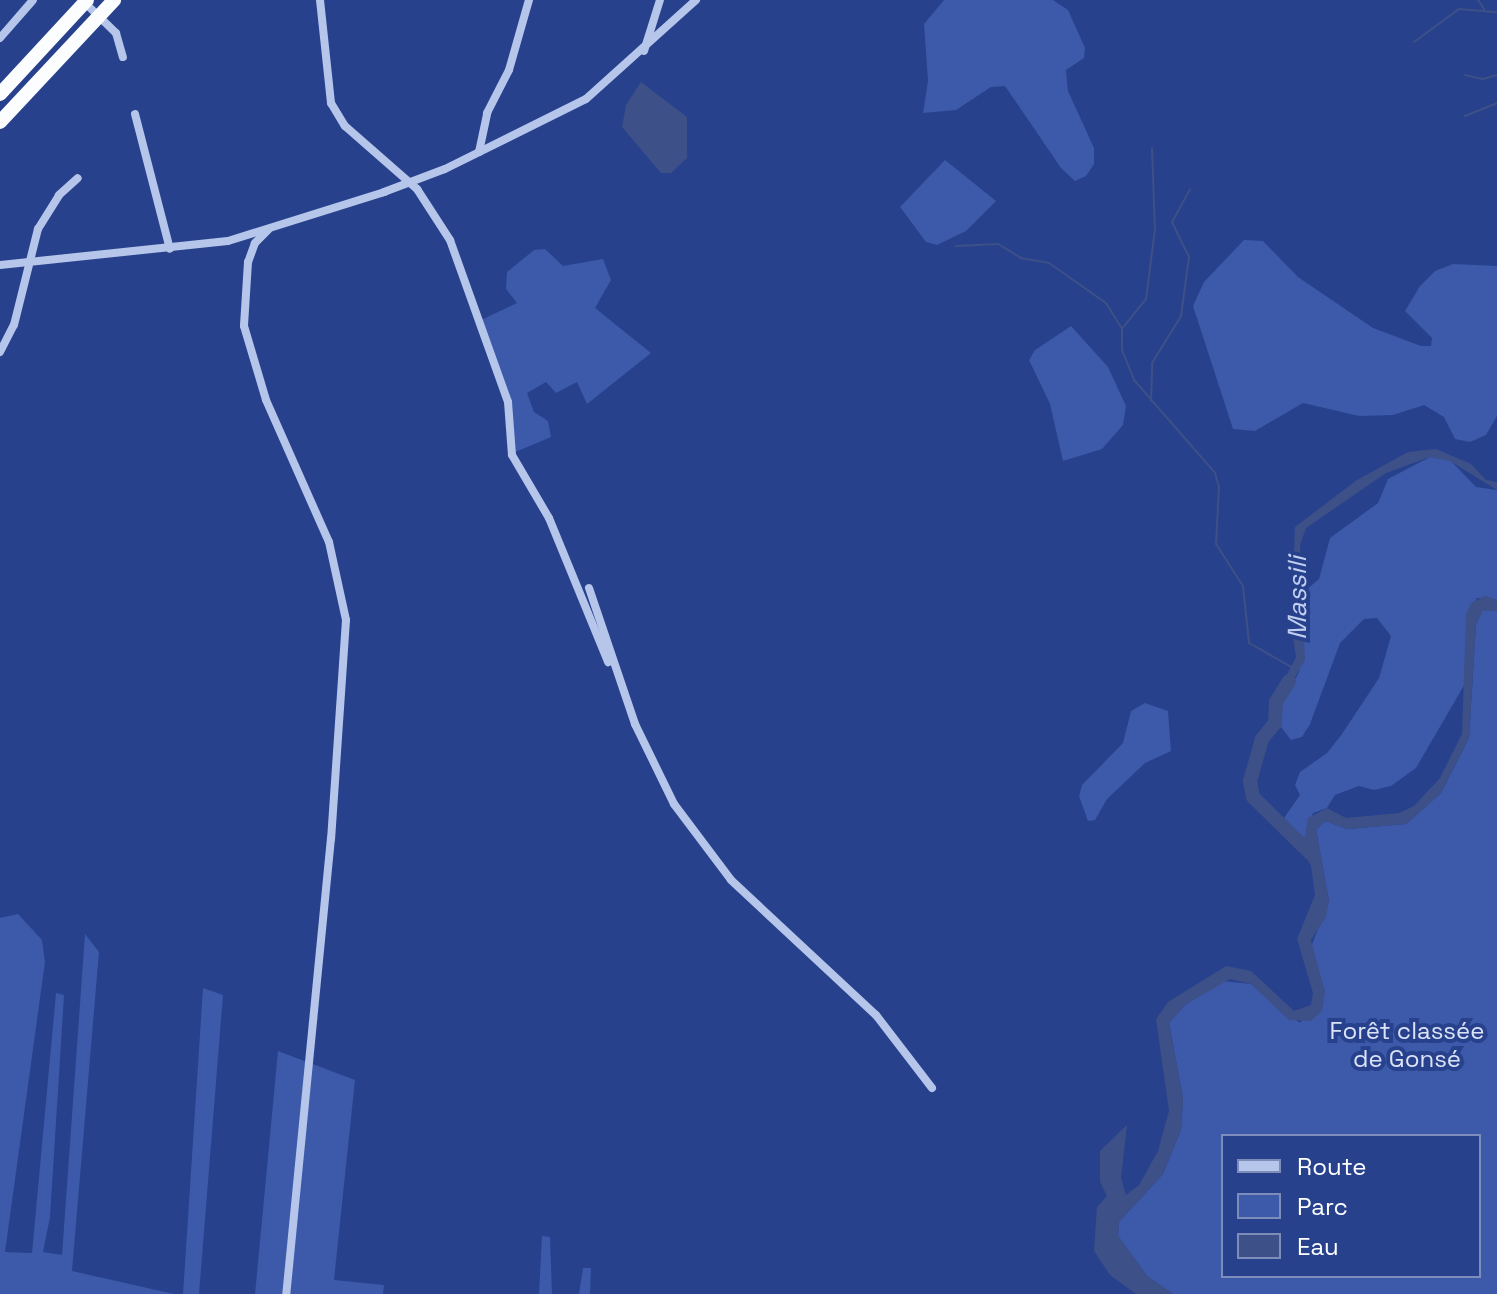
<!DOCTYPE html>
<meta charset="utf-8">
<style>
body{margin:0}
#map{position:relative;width:1497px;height:1294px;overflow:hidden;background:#27418c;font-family:"Space Grotesk",sans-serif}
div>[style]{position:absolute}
.green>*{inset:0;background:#3c5aa9}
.water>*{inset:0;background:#3d5087}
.stream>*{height:2px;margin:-1px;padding:0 1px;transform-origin:1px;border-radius:1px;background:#3d5087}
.river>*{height:14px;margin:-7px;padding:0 7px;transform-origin:7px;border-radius:7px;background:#3d5087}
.minor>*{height:8px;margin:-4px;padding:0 4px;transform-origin:4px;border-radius:4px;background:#b6c5ea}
.trunk>*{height:14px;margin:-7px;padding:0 7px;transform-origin:7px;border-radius:7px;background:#fcfdff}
span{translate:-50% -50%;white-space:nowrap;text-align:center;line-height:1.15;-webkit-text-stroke:8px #27418c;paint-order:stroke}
.park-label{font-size:24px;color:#dbe3f8}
.water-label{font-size:26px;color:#c2cff1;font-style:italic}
.legend{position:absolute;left:1221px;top:1134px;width:260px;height:144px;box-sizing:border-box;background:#27418c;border:2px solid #7d8dba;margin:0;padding:10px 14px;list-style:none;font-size:24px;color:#fff}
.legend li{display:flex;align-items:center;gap:16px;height:40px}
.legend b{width:40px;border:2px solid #7d8dba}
</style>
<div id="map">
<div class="green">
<i style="clip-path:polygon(944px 0,1053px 0,1068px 10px,1085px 48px,1084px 58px,1066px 70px,1068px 91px,1094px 148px,1094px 164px,1086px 176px,1075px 181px,1061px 168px,1005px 86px,991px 87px,956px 110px,923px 113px,928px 81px,924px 24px)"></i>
<i style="clip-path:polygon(945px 160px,996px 201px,966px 231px,937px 245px,926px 242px,900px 207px)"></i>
<i style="clip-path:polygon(1244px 240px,1263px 241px,1298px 277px,1373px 328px,1421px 346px,1431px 346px,1432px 338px,1405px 311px,1420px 286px,1435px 271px,1453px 264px,1497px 266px,1497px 416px,1486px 435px,1470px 442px,1455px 439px,1444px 417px,1424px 405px,1393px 415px,1359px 416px,1303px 403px,1255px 431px,1233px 429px,1193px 306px,1204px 282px)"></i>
<i style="clip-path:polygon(545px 249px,563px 266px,603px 259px,611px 280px,595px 308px,651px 353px,587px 404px,577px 382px,556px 393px,546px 382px,527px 393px,534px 412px,548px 421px,551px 437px,513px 453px,506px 403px,475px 323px,517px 303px,506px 289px,507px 272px,534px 250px)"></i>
<i style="clip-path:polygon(1071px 326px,1108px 367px,1126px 406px,1123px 425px,1102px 449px,1063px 461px,1050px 404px,1029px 360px,1035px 350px)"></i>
<i style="clip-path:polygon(1430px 457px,1450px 460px,1476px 487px,1497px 490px,1497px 600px,1477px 598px,1466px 615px,1466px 682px,1416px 768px,1391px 786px,1374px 790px,1359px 786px,1335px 795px,1327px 808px,1313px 813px,1305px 838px,1294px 834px,1284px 818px,1300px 795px,1295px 785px,1300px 772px,1327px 753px,1342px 734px,1379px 678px,1391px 636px,1377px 618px,1364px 619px,1340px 643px,1310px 724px,1302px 737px,1291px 740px,1281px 727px,1280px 709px,1299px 672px,1306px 590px,1319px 579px,1330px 538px,1378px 503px,1388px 479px)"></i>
<i style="clip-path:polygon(evenodd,1491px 608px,1497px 611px,1497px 1294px,1173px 1294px,1147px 1276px,1118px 1236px,1119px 1222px,1163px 1174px,1181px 1130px,1183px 1098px,1169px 1023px,1185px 1005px,1222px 981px,1251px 984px,1300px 1023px,1325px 992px,1311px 947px,1329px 901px,1316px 830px,1325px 821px,1347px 829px,1406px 824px,1441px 793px,1469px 738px,1476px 624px,1482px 611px,1491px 608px,1223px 1136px,1479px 1136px,1479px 1276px,1223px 1276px,1223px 1136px)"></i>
<i style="clip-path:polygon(1145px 703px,1168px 711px,1171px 751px,1145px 763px,1107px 799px,1095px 820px,1088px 821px,1079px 796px,1082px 785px,1123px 743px,1131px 711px)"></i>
<i style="clip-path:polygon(18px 914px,42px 940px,45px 962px,5px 1252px,32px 1253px,56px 993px,64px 995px,50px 1217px,43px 1252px,62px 1255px,85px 934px,99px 952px,72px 1271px,174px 1294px,0 1294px,0 918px)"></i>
<i style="clip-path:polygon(203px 988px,223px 995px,199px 1294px,183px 1294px)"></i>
<i style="clip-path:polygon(278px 1051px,355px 1080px,334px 1280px,384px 1285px,383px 1294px,255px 1294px)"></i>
<i style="clip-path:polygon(542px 1236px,550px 1237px,552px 1294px,539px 1294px)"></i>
<i style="clip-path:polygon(583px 1268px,591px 1268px,590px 1294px,579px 1294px)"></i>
</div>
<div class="water">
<i style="clip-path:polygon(641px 82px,687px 117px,687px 158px,671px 173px,661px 173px,622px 127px,626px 105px)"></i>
<i style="clip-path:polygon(1436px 449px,1471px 464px,1486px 480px,1497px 482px,1497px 490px,1450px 461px,1430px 457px,1386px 473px,1306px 528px,1300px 545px,1305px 660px,1284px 696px,1276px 696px,1296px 657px,1291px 625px,1295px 527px,1357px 480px,1408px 452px)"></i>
<i style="clip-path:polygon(1485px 596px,1497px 600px,1497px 611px,1483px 611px,1476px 624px,1469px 738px,1441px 793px,1406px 824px,1347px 829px,1325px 821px,1316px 830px,1329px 901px,1326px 917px,1311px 940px,1325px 992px,1322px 1011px,1311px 1021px,1289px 1020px,1251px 984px,1230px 979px,1185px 1005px,1169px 1023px,1183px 1098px,1181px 1130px,1163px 1174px,1119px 1222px,1118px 1236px,1147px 1276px,1173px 1294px,1136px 1294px,1110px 1275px,1094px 1251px,1097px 1207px,1107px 1196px,1100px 1182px,1100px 1151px,1127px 1125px,1121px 1178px,1126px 1195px,1139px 1185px,1158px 1151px,1169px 1111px,1156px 1019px,1168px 1002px,1226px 966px,1251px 971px,1294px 1011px,1311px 1005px,1313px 993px,1297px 939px,1315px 895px,1311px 866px,1298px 843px,1305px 837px,1308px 818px,1327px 808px,1346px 818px,1399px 813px,1414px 806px,1440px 778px,1462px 734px,1466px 615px,1471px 603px)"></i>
</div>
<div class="stream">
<i style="left:1478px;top:0;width:11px;rotate:56deg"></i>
<i style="left:1414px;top:42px;width:56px;rotate:-36.3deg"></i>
<i style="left:1459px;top:9px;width:38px;rotate:5deg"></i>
<i style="left:1465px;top:75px;width:18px;rotate:13deg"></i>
<i style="left:1483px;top:79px;width:15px;rotate:-16deg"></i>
<i style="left:1465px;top:116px;width:35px;rotate:-22deg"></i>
<i style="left:1152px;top:148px;width:81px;rotate:87.9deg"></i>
<i style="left:1155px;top:229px;width:71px;rotate:97.3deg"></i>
<i style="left:1146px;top:299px;width:38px;rotate:129deg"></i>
<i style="left:1122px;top:329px;width:21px;rotate:90deg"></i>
<i style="left:1122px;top:350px;width:32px;rotate:68deg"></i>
<i style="left:1134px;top:380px;width:123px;rotate:48.9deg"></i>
<i style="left:1215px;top:473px;width:15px;rotate:74deg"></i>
<i style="left:1219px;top:487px;width:57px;rotate:93deg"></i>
<i style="left:1216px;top:544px;width:50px;rotate:57.3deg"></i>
<i style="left:1243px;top:586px;width:57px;rotate:84deg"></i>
<i style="left:1249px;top:643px;width:53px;rotate:29.5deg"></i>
<i style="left:956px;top:246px;width:42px;rotate:-2.7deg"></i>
<i style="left:998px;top:244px;width:27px;rotate:31deg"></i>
<i style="left:1021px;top:258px;width:28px;rotate:10deg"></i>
<i style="left:1049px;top:263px;width:70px;rotate:35.1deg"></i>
<i style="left:1106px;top:303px;width:31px;rotate:58deg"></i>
<i style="left:1151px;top:401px;width:38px;rotate:-88deg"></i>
<i style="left:1152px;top:363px;width:55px;rotate:-58.3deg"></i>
<i style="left:1181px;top:316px;width:60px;rotate:-82.3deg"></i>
<i style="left:1189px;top:257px;width:39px;rotate:-116deg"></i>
<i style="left:1172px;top:222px;width:37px;rotate:-61deg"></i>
</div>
<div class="river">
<i style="left:1289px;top:681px;width:25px;rotate:122deg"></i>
<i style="left:1276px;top:702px;width:21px;rotate:93deg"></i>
<i style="left:1275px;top:723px;width:21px;rotate:129deg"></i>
<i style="left:1262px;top:739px;width:44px;rotate:105.9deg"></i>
<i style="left:1250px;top:781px;width:16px;rotate:79deg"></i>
<i style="left:1253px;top:797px;width:80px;rotate:44.5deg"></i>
</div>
<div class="minor">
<i style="left:320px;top:0;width:104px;rotate:83.9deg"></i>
<i style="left:331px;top:103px;width:27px;rotate:59deg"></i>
<i style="left:345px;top:126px;width:96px;rotate:41.2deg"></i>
<i style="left:417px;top:189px;width:61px;rotate:57.1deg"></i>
<i style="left:450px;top:240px;width:172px;rotate:70.3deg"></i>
<i style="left:508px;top:402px;width:53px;rotate:85.7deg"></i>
<i style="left:512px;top:455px;width:73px;rotate:59.6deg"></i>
<i style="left:549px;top:518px;width:156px;rotate:67.7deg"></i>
<i style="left:83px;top:1px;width:46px;rotate:44.1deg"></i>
<i style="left:116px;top:33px;width:25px;rotate:74deg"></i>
<i style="left:0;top:38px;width:50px;rotate:-49deg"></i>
<i style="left:644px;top:51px;width:53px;rotate:-72.6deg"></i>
<i style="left:135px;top:114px;width:139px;rotate:75.5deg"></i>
<i style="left:479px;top:152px;width:40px;rotate:-78deg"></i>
<i style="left:487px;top:113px;width:48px;rotate:-62.9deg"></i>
<i style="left:509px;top:70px;width:73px;rotate:-74.1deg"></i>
<i style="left:269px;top:229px;width:20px;rotate:135deg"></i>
<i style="left:255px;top:243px;width:20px;rotate:110deg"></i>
<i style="left:248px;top:262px;width:64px;rotate:93.6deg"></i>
<i style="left:244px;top:326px;width:77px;rotate:73.4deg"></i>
<i style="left:266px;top:400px;width:155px;rotate:66.1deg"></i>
<i style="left:329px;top:542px;width:80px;rotate:77.7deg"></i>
<i style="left:346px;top:620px;width:219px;rotate:93.9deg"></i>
<i style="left:331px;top:838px;width:458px;rotate:95.6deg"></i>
<i style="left:0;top:265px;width:229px;rotate:-6deg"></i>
<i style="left:228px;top:241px;width:164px;rotate:-17.4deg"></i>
<i style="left:384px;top:192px;width:65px;rotate:-20.7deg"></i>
<i style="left:445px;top:169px;width:157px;rotate:-26.4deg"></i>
<i style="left:586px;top:99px;width:148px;rotate:-42deg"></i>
<i style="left:0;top:352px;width:30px;rotate:-63deg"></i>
<i style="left:14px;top:325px;width:99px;rotate:-76deg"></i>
<i style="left:38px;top:229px;width:40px;rotate:-58deg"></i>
<i style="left:59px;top:195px;width:25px;rotate:-42deg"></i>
<i style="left:589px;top:588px;width:144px;rotate:71.3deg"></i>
<i style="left:635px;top:724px;width:89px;rotate:64deg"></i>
<i style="left:674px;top:804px;width:95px;rotate:53.1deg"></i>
<i style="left:731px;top:880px;width:198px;rotate:43deg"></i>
<i style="left:876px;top:1015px;width:92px;rotate:52.5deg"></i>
</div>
<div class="trunk">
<i style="left:0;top:94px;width:128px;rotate:-47.2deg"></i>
<i style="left:0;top:122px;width:167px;rotate:-46.9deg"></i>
</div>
<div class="park-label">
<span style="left:1407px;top:1045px">Forêt classée<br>de Gonsé</span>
</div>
<div class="water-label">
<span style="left:1298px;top:598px;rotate:-90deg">Massili</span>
</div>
<ul class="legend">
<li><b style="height:10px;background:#b6c5ea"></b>Route</li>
<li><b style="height:22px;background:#3c5aa9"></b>Parc</li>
<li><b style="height:22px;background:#3d5087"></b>Eau</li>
</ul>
</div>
